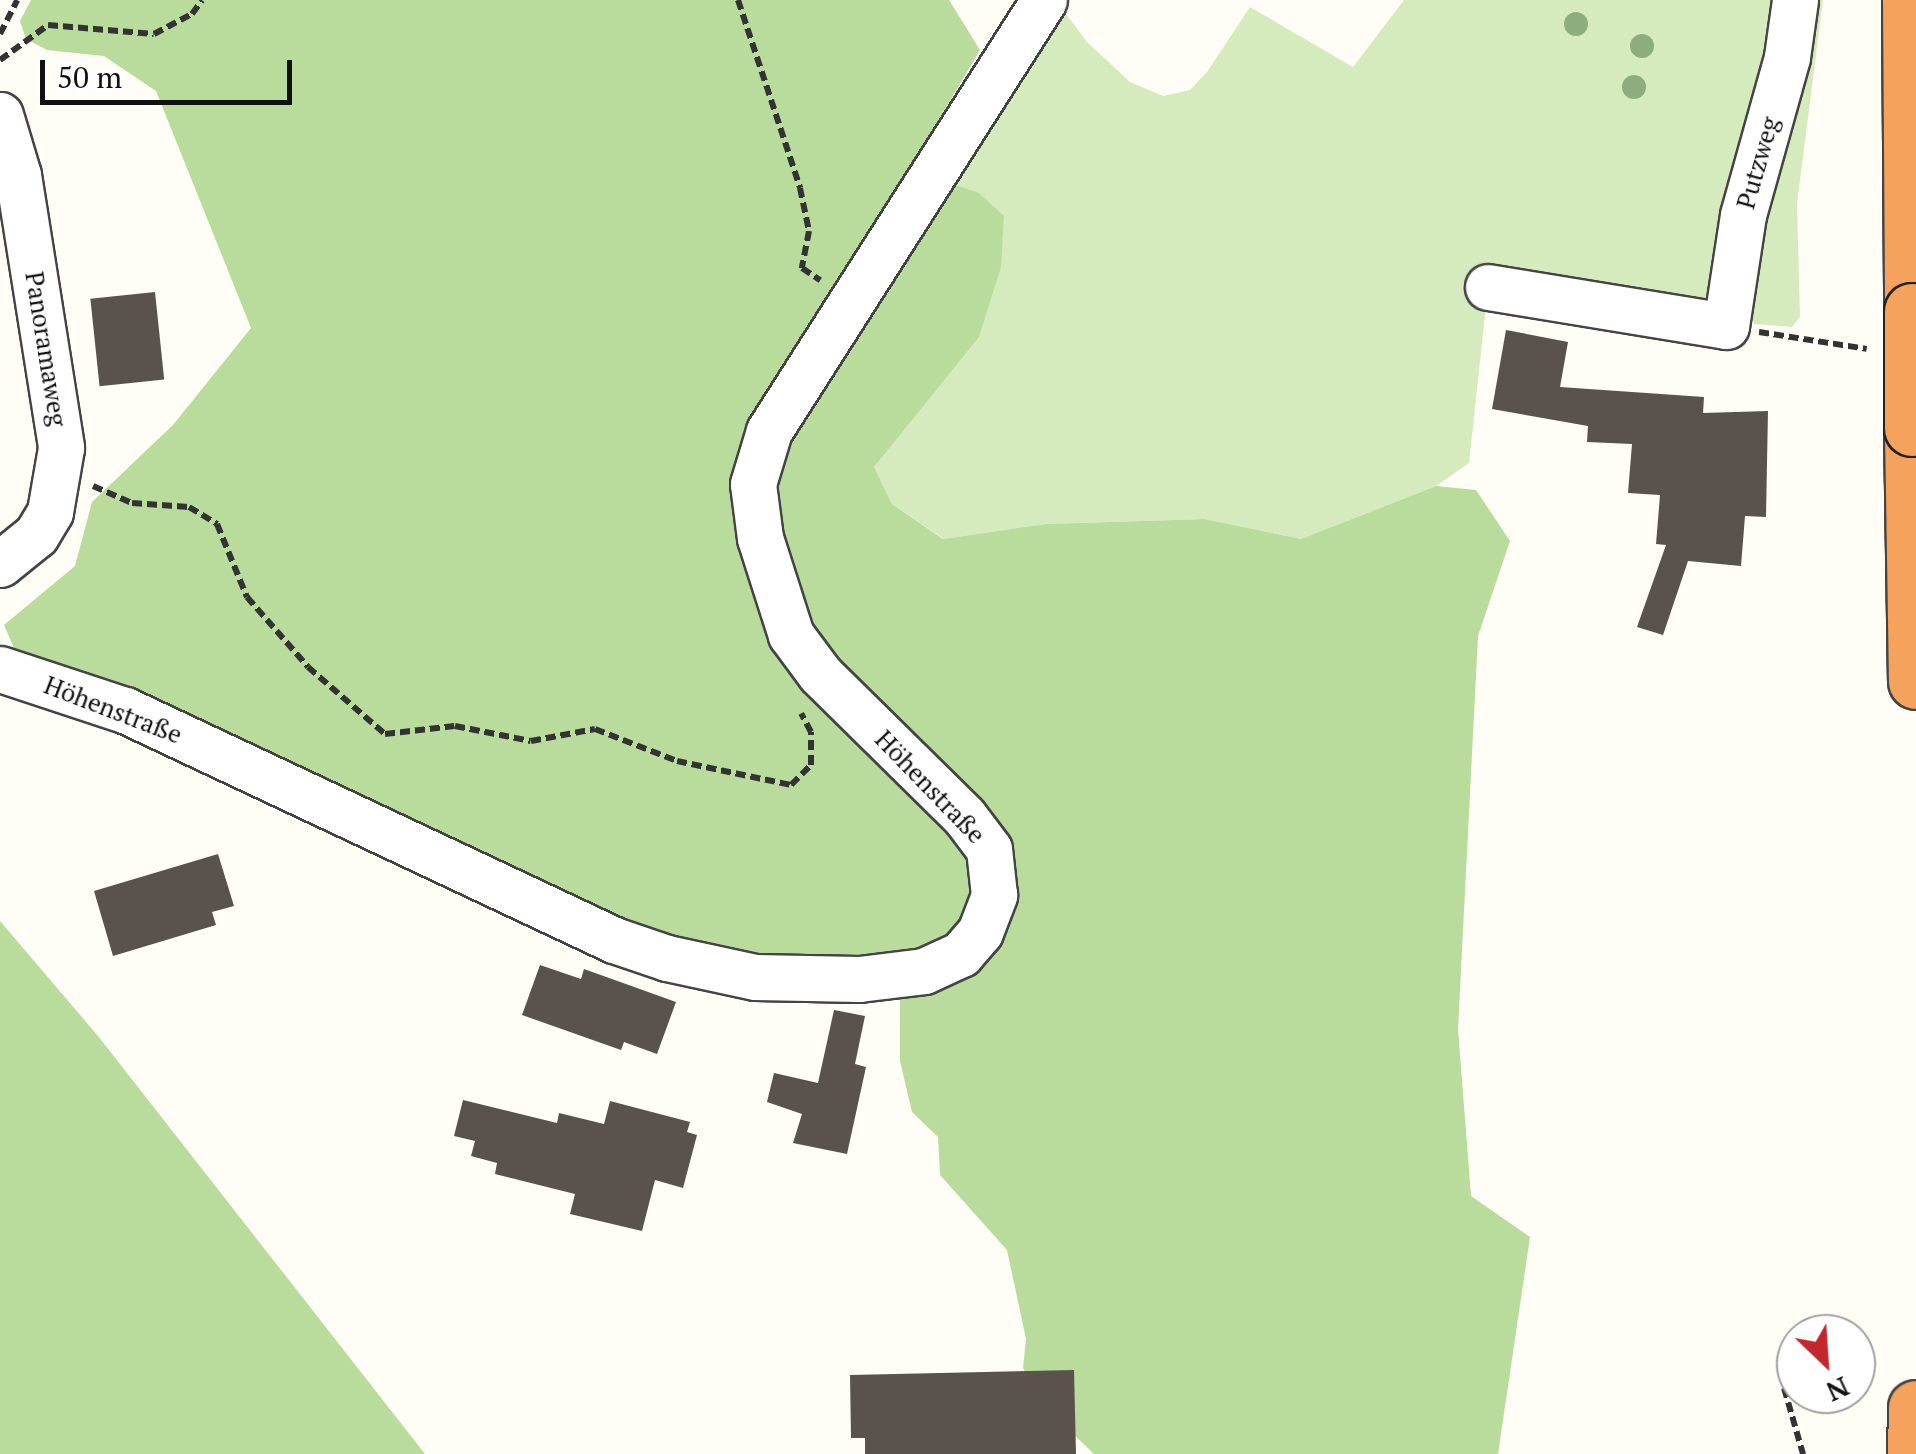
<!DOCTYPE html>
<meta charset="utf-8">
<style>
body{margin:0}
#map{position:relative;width:1916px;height:1454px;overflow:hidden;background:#fffdf5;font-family:"PT Serif",serif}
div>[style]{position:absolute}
.green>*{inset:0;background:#d5ebbd}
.forest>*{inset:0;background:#b9dc9c}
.building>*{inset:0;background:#5a524d;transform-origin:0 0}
.path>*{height:6px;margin-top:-3px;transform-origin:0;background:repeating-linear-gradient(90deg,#333 0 10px,transparent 0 15px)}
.roads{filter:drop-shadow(2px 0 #444) drop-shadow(-2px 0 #444) drop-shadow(0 2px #444) drop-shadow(0 -2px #444)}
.minor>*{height:45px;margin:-22.5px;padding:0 22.5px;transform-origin:22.5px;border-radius:22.5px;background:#fff}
.highway>*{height:55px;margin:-27.5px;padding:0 27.5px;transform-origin:27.5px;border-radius:27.5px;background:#f5a25d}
.bridges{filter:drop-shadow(2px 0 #222) drop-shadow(-2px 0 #222) drop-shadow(0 2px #222) drop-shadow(0 -2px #222)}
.highway-bridge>*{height:55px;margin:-27.5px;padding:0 27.5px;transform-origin:27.5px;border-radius:27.5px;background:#f5a25d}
.trees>*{width:24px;height:24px;margin:-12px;border-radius:50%;background:#8dad7f}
span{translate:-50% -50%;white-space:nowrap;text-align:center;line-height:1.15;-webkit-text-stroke:10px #fff;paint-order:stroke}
.street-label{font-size:25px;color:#111}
.north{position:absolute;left:1776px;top:1314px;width:100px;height:100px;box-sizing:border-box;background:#fff;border:2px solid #a0a0a0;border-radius:50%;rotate:155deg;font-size:28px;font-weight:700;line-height:40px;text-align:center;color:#111}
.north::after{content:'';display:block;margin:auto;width:35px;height:45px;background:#c4262e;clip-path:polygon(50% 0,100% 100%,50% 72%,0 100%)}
.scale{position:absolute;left:40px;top:60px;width:252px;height:45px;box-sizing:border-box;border:5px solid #111;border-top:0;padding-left:12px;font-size:30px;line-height:35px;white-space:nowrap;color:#111;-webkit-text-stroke:8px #fff;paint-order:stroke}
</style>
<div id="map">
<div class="green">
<i style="clip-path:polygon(1404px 0,1786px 0,1711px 301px,1488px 287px,1469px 463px,1436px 486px,1301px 539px,1205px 519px,1046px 524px,944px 539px,892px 504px,874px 467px,909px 418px,941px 180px,1057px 2px,1087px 42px,1130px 82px,1163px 96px,1190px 90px,1207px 72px,1250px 7px,1353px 67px)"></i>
<i style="clip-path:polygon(1802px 0,1823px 0,1797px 204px,1800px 317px,1792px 327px,1754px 324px,1742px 304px)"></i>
</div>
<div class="forest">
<i style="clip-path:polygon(31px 0,949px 0,980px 50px,860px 253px,743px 542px,966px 844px,978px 881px,958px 932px,919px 953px,789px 961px,672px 941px,17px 655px,4px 625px,75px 566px,92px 502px,173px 425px,251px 328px,156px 91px,104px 56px,47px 50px,26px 39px,20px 21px)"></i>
<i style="clip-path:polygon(941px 180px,979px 193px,1004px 216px,1001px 267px,979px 337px,874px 467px,892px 504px,943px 539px,1046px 524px,1205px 519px,1301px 539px,1436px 486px,1476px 490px,1510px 541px,1478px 636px,1458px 1029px,1471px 1196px,1530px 1237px,1498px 1454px,1094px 1454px,1043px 1405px,1023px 1368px,1026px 1339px,1007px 1250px,940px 1175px,938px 1137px,912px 1112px,900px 1061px,900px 988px,1005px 898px,788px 595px,770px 461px)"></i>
<i style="clip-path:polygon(0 921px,98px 1036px,425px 1454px,0 1454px)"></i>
</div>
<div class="building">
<i style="left:155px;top:292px;width:88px;height:65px;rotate:84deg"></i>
<i style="clip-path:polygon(1506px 330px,1568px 342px,1560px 387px,1704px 397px,1703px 413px,1768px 411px,1766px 517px,1745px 516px,1741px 566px,1688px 561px,1663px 635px,1637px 627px,1666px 545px,1656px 544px,1660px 495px,1628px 493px,1632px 444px,1587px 442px,1588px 426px,1492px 409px)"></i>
<i style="clip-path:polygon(218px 854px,234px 906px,212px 912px,216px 925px,113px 956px,94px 891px)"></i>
<i style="clip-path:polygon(540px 965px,581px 979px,584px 969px,676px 1002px,657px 1054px,624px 1042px,621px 1050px,522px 1015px)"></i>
<i style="clip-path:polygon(834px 1010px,865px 1016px,855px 1064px,866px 1067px,847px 1154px,793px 1143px,802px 1114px,767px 1102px,774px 1073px,818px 1083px)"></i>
<i style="clip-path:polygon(463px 1100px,557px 1123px,559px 1113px,604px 1124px,610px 1101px,690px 1122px,687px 1132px,697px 1135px,683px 1188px,655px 1180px,642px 1231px,570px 1214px,575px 1194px,495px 1174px,497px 1163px,471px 1156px,475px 1141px,454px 1136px)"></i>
<i style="clip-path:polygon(1074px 1370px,1076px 1454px,865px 1454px,865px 1438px,851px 1438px,850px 1375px)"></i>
</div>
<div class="path">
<i style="left:738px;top:0;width:198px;rotate:71.7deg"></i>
<i style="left:800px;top:188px;width:44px;rotate:78.2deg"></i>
<i style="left:809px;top:231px;width:38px;rotate:101deg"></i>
<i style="left:802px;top:268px;width:22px;rotate:34deg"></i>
<i style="left:0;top:34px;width:38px;rotate:-63deg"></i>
<i style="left:0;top:60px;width:59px;rotate:-36.1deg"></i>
<i style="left:48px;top:25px;width:106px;rotate:4.9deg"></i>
<i style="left:154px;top:34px;width:43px;rotate:-27.8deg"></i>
<i style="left:192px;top:14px;width:17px;rotate:-54deg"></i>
<i style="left:1759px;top:332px;width:109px;rotate:8.9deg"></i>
<i style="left:93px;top:486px;width:43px;rotate:23.6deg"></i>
<i style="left:132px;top:503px;width:57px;rotate:4deg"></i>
<i style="left:189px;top:507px;width:33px;rotate:31deg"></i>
<i style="left:217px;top:524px;width:79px;rotate:67.7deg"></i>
<i style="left:247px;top:597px;width:93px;rotate:48.9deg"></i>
<i style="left:308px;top:667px;width:102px;rotate:41deg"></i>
<i style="left:385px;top:734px;width:70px;rotate:-6.5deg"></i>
<i style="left:455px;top:726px;width:77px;rotate:11.2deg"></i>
<i style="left:531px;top:741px;width:65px;rotate:-10.6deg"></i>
<i style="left:595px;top:729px;width:88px;rotate:21.3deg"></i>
<i style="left:677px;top:761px;width:116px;rotate:11.9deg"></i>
<i style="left:791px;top:785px;width:28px;rotate:-45deg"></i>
<i style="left:811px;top:765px;width:33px;rotate:-90deg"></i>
<i style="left:811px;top:732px;width:21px;rotate:-118deg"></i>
<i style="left:1784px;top:1388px;width:69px;rotate:73.9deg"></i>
</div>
<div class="roads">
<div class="minor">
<i style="left:0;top:115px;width:63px;rotate:73.3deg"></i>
<i style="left:18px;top:175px;width:276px;rotate:81deg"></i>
<i style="left:61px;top:448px;width:65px;rotate:99.8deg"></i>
<i style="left:50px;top:512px;width:27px;rotate:121deg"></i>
<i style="left:36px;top:535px;width:46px;rotate:141.1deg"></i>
<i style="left:1488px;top:287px;width:241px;rotate:9.3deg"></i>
<i style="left:1726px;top:326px;width:112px;rotate:-81.3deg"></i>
<i style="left:1743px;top:215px;width:164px;rotate:-74.4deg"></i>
<i style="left:1787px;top:57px;width:58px;rotate:-82deg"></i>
<i style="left:0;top:669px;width:132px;rotate:18.2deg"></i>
<i style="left:125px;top:710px;width:540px;rotate:25.19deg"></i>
<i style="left:614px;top:940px;width:56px;rotate:18.8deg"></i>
<i style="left:667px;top:958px;width:90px;rotate:12.2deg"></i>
<i style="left:755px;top:977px;width:104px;rotate:1.1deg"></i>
<i style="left:859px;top:979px;width:65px;rotate:-7deg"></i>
<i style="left:924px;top:971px;width:41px;rotate:-24.7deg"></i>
<i style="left:961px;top:954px;width:29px;rotate:-49deg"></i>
<i style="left:980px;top:932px;width:40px;rotate:-69deg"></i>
<i style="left:994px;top:895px;width:46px;rotate:-96.2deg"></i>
<i style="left:989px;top:849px;width:41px;rotate:-127.1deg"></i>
<i style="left:964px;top:816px;width:202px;rotate:-135.4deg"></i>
<i style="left:820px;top:674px;width:49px;rotate:-126.6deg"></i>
<i style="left:791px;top:635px;width:102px;rotate:-107.7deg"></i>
<i style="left:760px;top:538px;width:54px;rotate:-97.4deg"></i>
<i style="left:753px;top:484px;width:55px;rotate:-73.2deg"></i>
<i style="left:769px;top:431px;width:511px;rotate:-57.46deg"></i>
</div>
<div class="highway">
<i style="left:1910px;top:0;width:311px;rotate:89.6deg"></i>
<i style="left:1912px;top:428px;width:253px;rotate:89.1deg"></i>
<i style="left:1915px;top:1454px;width:46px;rotate:-88.8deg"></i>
</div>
</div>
<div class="bridges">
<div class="highway-bridge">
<i style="left:1912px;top:311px;width:117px;rotate:90deg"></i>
</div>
</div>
<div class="trees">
<i style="left:1576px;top:24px"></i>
<i style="left:1642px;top:46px"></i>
<i style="left:1634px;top:87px"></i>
</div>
<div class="street-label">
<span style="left:1758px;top:163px;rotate:-74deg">Putzweg</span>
<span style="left:46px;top:349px;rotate:81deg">Panoramaweg</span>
<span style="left:113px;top:710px;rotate:21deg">Höhenstraße</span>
<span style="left:930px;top:787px;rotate:46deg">Höhenstraße</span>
</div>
<div class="north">N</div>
<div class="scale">50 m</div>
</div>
